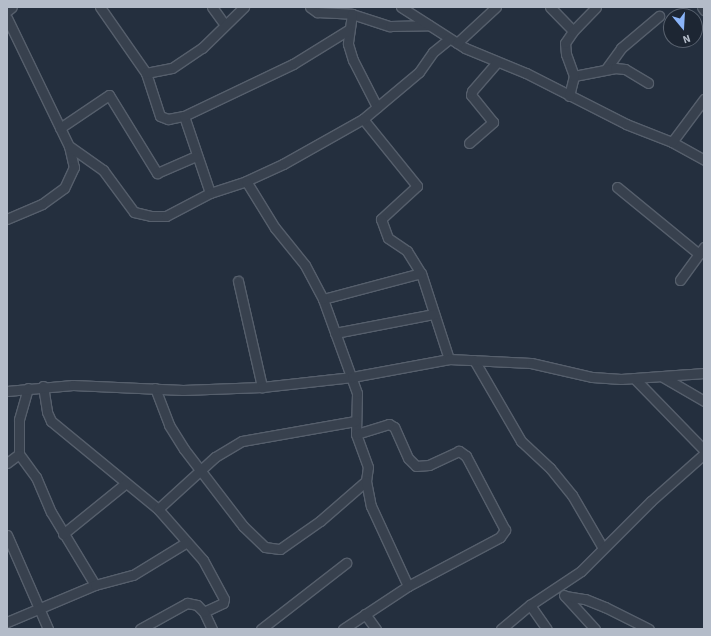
<!DOCTYPE html>
<style>
body{margin:0}
#map{position:relative;width:711px;height:636px;overflow:hidden;background:#242f3e;font-family:"Source Sans 3",sans-serif}
div>[style]{position:absolute}
.roads{filter:drop-shadow(1px 0 #565f6c) drop-shadow(-1px 0 #565f6c) drop-shadow(0 1px #565f6c) drop-shadow(0 -1px #565f6c)}
.minor>*{height:9px;margin:-4.5px;padding:0 4.5px;transform-origin:4.5px;border-radius:4.5px;background:#38414e}
span{translate:-50% -50%;white-space:nowrap;text-align:center;line-height:1.15;-webkit-text-stroke:4px #1d2633;paint-order:stroke}
.frame{position:absolute;inset:0;border:8px solid #b4bcc9;pointer-events:none}
.north{position:absolute;left:663px;top:8px;width:40px;height:40px;box-sizing:border-box;background:#1d2633;border:1px solid #59626f;border-radius:50%;rotate:162deg;font-size:11px;font-weight:700;line-height:16px;text-align:center;color:#b4bcc9}
.north::after{content:'';display:block;margin:auto;width:14px;height:18px;background:#8ab4f8;clip-path:polygon(50% 0,100% 100%,50% 72%,0 100%)}
</style>
<div id="map">
<div class="roads">
<div class="minor">
<i style="left:100px;top:7px;width:80px;rotate:55.1deg"></i>
<i style="left:146px;top:73px;width:45px;rotate:72deg"></i>
<i style="left:160px;top:116px;width:9px;rotate:21deg"></i>
<i style="left:168px;top:119px;width:16px;rotate:-11deg"></i>
<i style="left:184px;top:116px;width:81px;rotate:71.3deg"></i>
<i style="left:212px;top:7px;width:22px;rotate:54deg"></i>
<i style="left:310px;top:7px;width:9px;rotate:36deg"></i>
<i style="left:317px;top:12px;width:35px;rotate:3deg"></i>
<i style="left:352px;top:14px;width:40px;rotate:18deg"></i>
<i style="left:390px;top:26px;width:39px;rotate:-1deg"></i>
<i style="left:401px;top:7px;width:76px;rotate:32.6deg"></i>
<i style="left:465px;top:48px;width:66px;rotate:22.3deg"></i>
<i style="left:526px;top:73px;width:112px;rotate:27deg"></i>
<i style="left:626px;top:124px;width:49px;rotate:21.4deg"></i>
<i style="left:672px;top:142px;width:37px;rotate:29deg"></i>
<i style="left:550px;top:7px;width:33px;rotate:46deg"></i>
<i style="left:702px;top:7px;width:4px;rotate:56deg"></i>
<i style="left:7px;top:11px;width:6px;rotate:-39deg"></i>
<i style="left:352px;top:14px;width:30px;rotate:98deg"></i>
<i style="left:348px;top:44px;width:17px;rotate:73deg"></i>
<i style="left:353px;top:60px;width:53px;rotate:62.9deg"></i>
<i style="left:7px;top:18px;width:142px;rotate:64.2deg"></i>
<i style="left:69px;top:146px;width:22px;rotate:77deg"></i>
<i style="left:74px;top:167px;width:23px;rotate:115deg"></i>
<i style="left:64px;top:188px;width:27px;rotate:144deg"></i>
<i style="left:42px;top:204px;width:38px;rotate:157deg"></i>
<i style="left:457px;top:43px;width:53px;rotate:-42.7deg"></i>
<i style="left:606px;top:69px;width:26px;rotate:-54deg"></i>
<i style="left:621px;top:48px;width:50px;rotate:-40.1deg"></i>
<i style="left:146px;top:73px;width:26px;rotate:-11deg"></i>
<i style="left:172px;top:68px;width:36px;rotate:-34deg"></i>
<i style="left:202px;top:48px;width:59px;rotate:-44.3deg"></i>
<i style="left:574px;top:76px;width:42px;rotate:-11deg"></i>
<i style="left:615px;top:68px;width:10px;rotate:6deg"></i>
<i style="left:625px;top:69px;width:27px;rotate:31deg"></i>
<i style="left:569px;top:96px;width:21px;rotate:-76deg"></i>
<i style="left:574px;top:76px;width:23px;rotate:-110deg"></i>
<i style="left:566px;top:54px;width:11px;rotate:-95deg"></i>
<i style="left:565px;top:43px;width:14px;rotate:-56deg"></i>
<i style="left:573px;top:31px;width:33px;rotate:-46deg"></i>
<i style="left:184px;top:116px;width:121px;rotate:-25.5deg"></i>
<i style="left:293px;top:64px;width:65px;rotate:-31.7deg"></i>
<i style="left:363px;top:119px;width:86px;rotate:51.1deg"></i>
<i style="left:417px;top:186px;width:49px;rotate:137.5deg"></i>
<i style="left:381px;top:219px;width:20px;rotate:70deg"></i>
<i style="left:388px;top:238px;width:23px;rotate:34deg"></i>
<i style="left:407px;top:251px;width:26px;rotate:58deg"></i>
<i style="left:421px;top:273px;width:90px;rotate:72deg"></i>
<i style="left:60px;top:128px;width:59px;rotate:-34deg"></i>
<i style="left:109px;top:95px;width:92px;rotate:58.4deg"></i>
<i style="left:157px;top:173px;width:43px;rotate:-23.6deg"></i>
<i style="left:672px;top:142px;width:54px;rotate:-53.3deg"></i>
<i style="left:469px;top:143px;width:32px;rotate:-41deg"></i>
<i style="left:493px;top:122px;width:35px;rotate:-129deg"></i>
<i style="left:471px;top:95px;width:4px;rotate:-76deg"></i>
<i style="left:472px;top:91px;width:38px;rotate:-49deg"></i>
<i style="left:69px;top:146px;width:42px;rotate:35.2deg"></i>
<i style="left:103px;top:170px;width:52px;rotate:53.6deg"></i>
<i style="left:134px;top:212px;width:17px;rotate:13deg"></i>
<i style="left:151px;top:216px;width:15px"></i>
<i style="left:166px;top:216px;width:50px;rotate:-27.6deg"></i>
<i style="left:210px;top:193px;width:38px;rotate:-18deg"></i>
<i style="left:246px;top:181px;width:41px;rotate:-24.7deg"></i>
<i style="left:283px;top:164px;width:92px;rotate:-29.4deg"></i>
<i style="left:363px;top:119px;width:73px;rotate:-40deg"></i>
<i style="left:419px;top:72px;width:24px;rotate:-55deg"></i>
<i style="left:433px;top:52px;width:21px;rotate:-39deg"></i>
<i style="left:617px;top:187px;width:106px;rotate:39.3deg"></i>
<i style="left:680px;top:280px;width:41px;rotate:-54deg"></i>
<i style="left:238px;top:281px;width:109px;rotate:77.2deg"></i>
<i style="left:323px;top:299px;width:101px;rotate:-14.9deg"></i>
<i style="left:335px;top:333px;width:101px;rotate:-10.9deg"></i>
<i style="left:474px;top:360px;width:94px;rotate:59.9deg"></i>
<i style="left:521px;top:441px;width:40px;rotate:43deg"></i>
<i style="left:550px;top:468px;width:35px;rotate:51deg"></i>
<i style="left:572px;top:495px;width:61px;rotate:59.7deg"></i>
<i style="left:663px;top:377px;width:48px;rotate:30.3deg"></i>
<i style="left:634px;top:378px;width:100px;rotate:45.8deg"></i>
<i style="left:43px;top:386px;width:26px;rotate:81deg"></i>
<i style="left:47px;top:412px;width:10px;rotate:66deg"></i>
<i style="left:51px;top:421px;width:139px;rotate:39.4deg"></i>
<i style="left:158px;top:509px;width:68px;rotate:48.6deg"></i>
<i style="left:203px;top:560px;width:44px;rotate:61.7deg"></i>
<i style="left:224px;top:599px;width:4px;rotate:104deg"></i>
<i style="left:223px;top:603px;width:21px;rotate:155deg"></i>
<i style="left:204px;top:612px;width:19px;rotate:65deg"></i>
<i style="left:28px;top:388px;width:33px;rotate:106deg"></i>
<i style="left:19px;top:420px;width:34px;rotate:90deg"></i>
<i style="left:19px;top:454px;width:29px;rotate:54deg"></i>
<i style="left:36px;top:477px;width:38px;rotate:67deg"></i>
<i style="left:51px;top:512px;width:85px;rotate:58.9deg"></i>
<i style="left:155px;top:388px;width:40px;rotate:69deg"></i>
<i style="left:169px;top:425px;width:28px;rotate:58deg"></i>
<i style="left:184px;top:449px;width:97px;rotate:52.5deg"></i>
<i style="left:243px;top:526px;width:30px;rotate:44deg"></i>
<i style="left:265px;top:547px;width:15px;rotate:8deg"></i>
<i style="left:280px;top:549px;width:49px;rotate:-35deg"></i>
<i style="left:320px;top:521px;width:61px;rotate:-41deg"></i>
<i style="left:366px;top:481px;width:14px;rotate:-82deg"></i>
<i style="left:368px;top:467px;width:35px;rotate:-110deg"></i>
<i style="left:356px;top:434px;width:41px;rotate:-88.6deg"></i>
<i style="left:357px;top:393px;width:100px;rotate:-109.9deg"></i>
<i style="left:323px;top:299px;width:38px;rotate:-118deg"></i>
<i style="left:305px;top:265px;width:48px;rotate:-129deg"></i>
<i style="left:275px;top:228px;width:55px;rotate:-121.7deg"></i>
<i style="left:7px;top:391px;width:66px;rotate:-5.2deg"></i>
<i style="left:73px;top:385px;width:110px;rotate:2.6deg"></i>
<i style="left:183px;top:390px;width:79px;rotate:-2.2deg"></i>
<i style="left:262px;top:387px;width:91px;rotate:-6.3deg"></i>
<i style="left:352px;top:377px;width:99px;rotate:-10.5deg"></i>
<i style="left:449px;top:359px;width:82px;rotate:2.8deg"></i>
<i style="left:531px;top:363px;width:63px;rotate:12.9deg"></i>
<i style="left:592px;top:377px;width:29px;rotate:4deg"></i>
<i style="left:621px;top:379px;width:83px;rotate:-4.1deg"></i>
<i style="left:7px;top:463px;width:15px;rotate:-37deg"></i>
<i style="left:366px;top:481px;width:25px;rotate:79deg"></i>
<i style="left:371px;top:506px;width:88px;rotate:65.2deg"></i>
<i style="left:158px;top:509px;width:77px;rotate:-42.4deg"></i>
<i style="left:215px;top:457px;width:31px;rotate:-31deg"></i>
<i style="left:242px;top:441px;width:115px;rotate:-10deg"></i>
<i style="left:63px;top:534px;width:81px;rotate:-39deg"></i>
<i style="left:7px;top:535px;width:103px;rotate:66.4deg"></i>
<i style="left:564px;top:595px;width:46px;rotate:47.6deg"></i>
<i style="left:565px;top:596px;width:20px;rotate:9deg"></i>
<i style="left:585px;top:599px;width:22px;rotate:22deg"></i>
<i style="left:605px;top:607px;width:49px;rotate:26.6deg"></i>
<i style="left:530px;top:605px;width:29px;rotate:55deg"></i>
<i style="left:365px;top:614px;width:19px;rotate:54deg"></i>
<i style="left:7px;top:622px;width:95px;rotate:-22.8deg"></i>
<i style="left:95px;top:585px;width:39px;rotate:-15deg"></i>
<i style="left:133px;top:575px;width:63px;rotate:-31.4deg"></i>
<i style="left:140px;top:629px;width:54px;rotate:-29deg"></i>
<i style="left:187px;top:603px;width:10px;rotate:11deg"></i>
<i style="left:197px;top:605px;width:10px;rotate:45deg"></i>
<i style="left:261px;top:629px;width:108px;rotate:-37.8deg"></i>
<i style="left:343px;top:629px;width:78px;rotate:-33.5deg"></i>
<i style="left:408px;top:586px;width:104px;rotate:-28deg"></i>
<i style="left:500px;top:537px;width:9px;rotate:-54deg"></i>
<i style="left:505px;top:530px;width:84px;rotate:-117.8deg"></i>
<i style="left:466px;top:456px;width:9px;rotate:-144deg"></i>
<i style="left:459px;top:451px;width:33px;rotate:155deg"></i>
<i style="left:429px;top:465px;width:13px;rotate:176deg"></i>
<i style="left:416px;top:466px;width:11px;rotate:-135deg"></i>
<i style="left:408px;top:458px;width:34px;rotate:-114deg"></i>
<i style="left:394px;top:427px;width:6px;rotate:-149deg"></i>
<i style="left:389px;top:424px;width:34px;rotate:163deg"></i>
<i style="left:501px;top:629px;width:38px;rotate:-40deg"></i>
<i style="left:530px;top:605px;width:61px;rotate:-33.7deg"></i>
<i style="left:581px;top:571px;width:99px;rotate:-45deg"></i>
<i style="left:651px;top:501px;width:71px;rotate:-41.6deg"></i>
</div>
</div>
<div class="frame"></div>
<div class="north">N</div>
</div>
